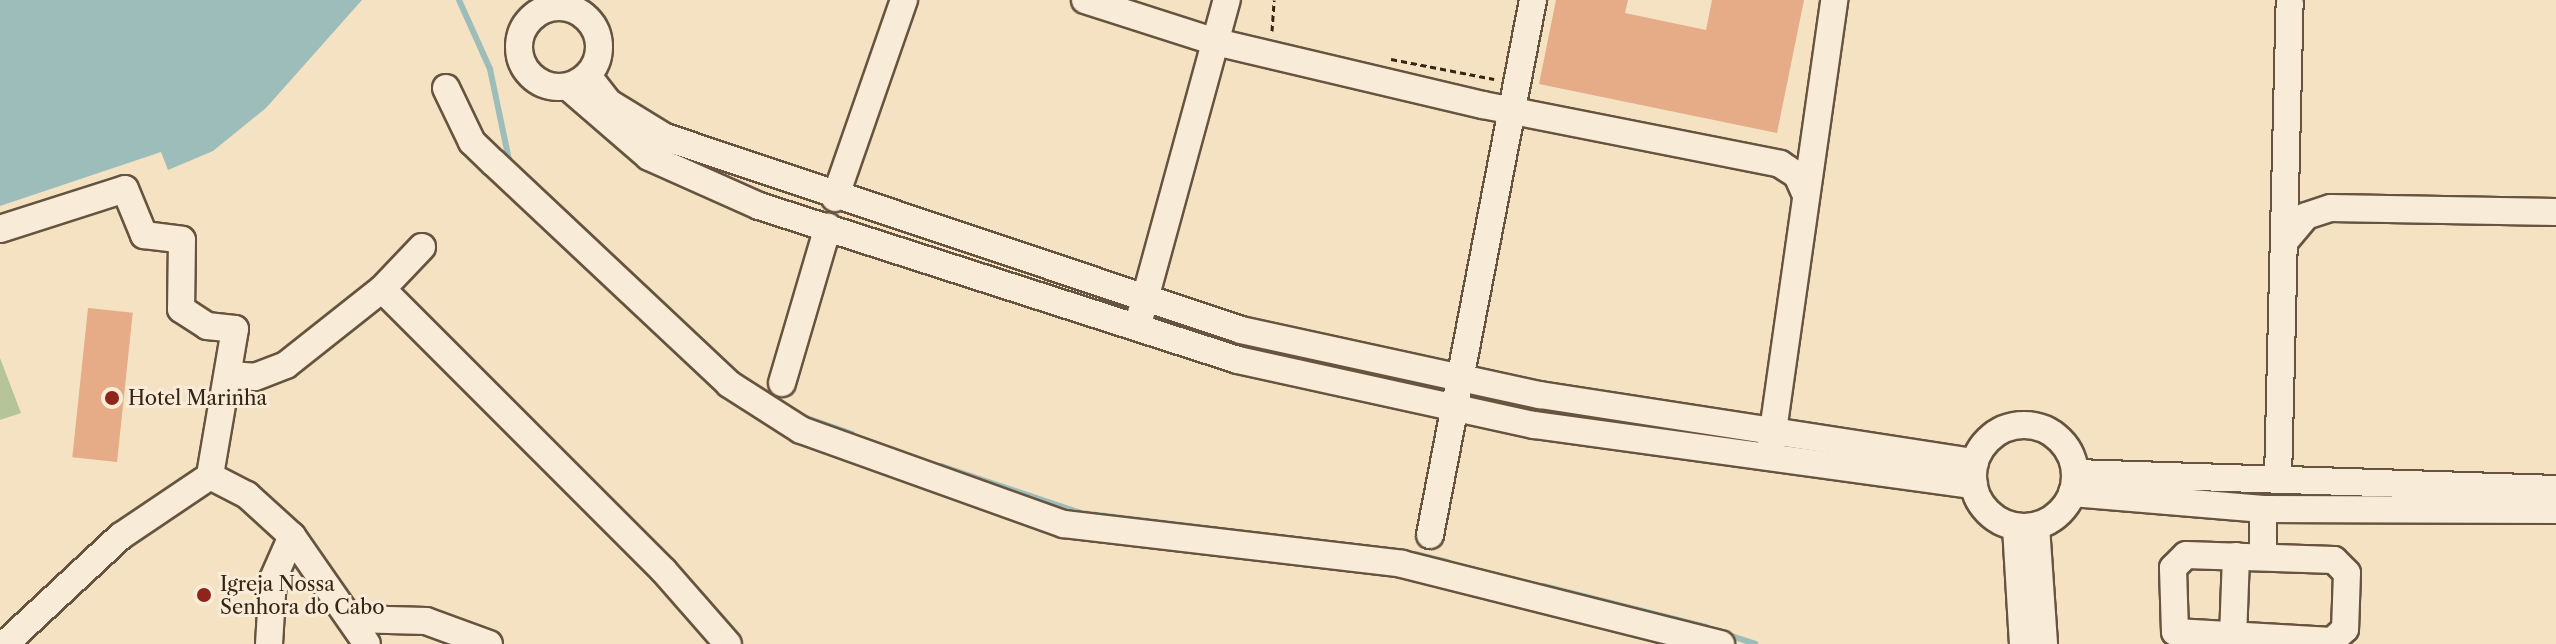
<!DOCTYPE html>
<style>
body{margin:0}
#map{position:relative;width:2556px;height:644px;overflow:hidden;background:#f4e2c3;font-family:"Libre Caslon Text",serif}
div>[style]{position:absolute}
.green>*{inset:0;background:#b5c499}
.water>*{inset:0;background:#9cbdb9}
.stream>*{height:6px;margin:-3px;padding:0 3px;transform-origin:3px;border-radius:3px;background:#9cbdb9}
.building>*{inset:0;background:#e5ac87;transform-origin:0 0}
.path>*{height:3px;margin-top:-1.5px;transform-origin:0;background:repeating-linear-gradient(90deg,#382413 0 6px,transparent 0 10px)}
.roads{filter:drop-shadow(2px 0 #67543f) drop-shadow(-2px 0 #67543f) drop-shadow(0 2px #67543f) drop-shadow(0 -2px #67543f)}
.minor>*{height:26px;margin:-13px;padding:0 13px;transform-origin:13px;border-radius:13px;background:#f8ecd8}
.minor>.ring{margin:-13px;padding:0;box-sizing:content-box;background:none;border:26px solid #f8ecd8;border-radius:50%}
.dots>*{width:22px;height:22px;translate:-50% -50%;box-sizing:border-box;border:4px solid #f8ecd8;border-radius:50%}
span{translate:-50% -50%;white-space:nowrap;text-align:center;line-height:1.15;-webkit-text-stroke:6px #f8ecd8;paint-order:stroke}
.poi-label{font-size:20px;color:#382413}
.left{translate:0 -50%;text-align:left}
</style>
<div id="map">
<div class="green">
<i style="clip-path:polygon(0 358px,21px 413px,0 420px)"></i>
</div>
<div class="water">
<i style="clip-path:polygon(0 0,362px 0,266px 108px,213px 151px,168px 170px,161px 152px,0 206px)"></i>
</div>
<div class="stream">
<i style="left:459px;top:0;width:76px;rotate:65.8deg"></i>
<i style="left:490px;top:69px;width:93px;rotate:78.2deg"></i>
<i style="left:523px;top:173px;width:200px;rotate:43.2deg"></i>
<i style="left:798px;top:415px;width:57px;rotate:19.4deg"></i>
<i style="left:941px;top:466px;width:148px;rotate:18.6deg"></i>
<i style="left:1081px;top:513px;width:317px;rotate:6.9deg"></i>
<i style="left:1415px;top:554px;width:33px;rotate:14deg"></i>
<i style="left:1543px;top:586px;width:168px;rotate:14.1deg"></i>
<i style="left:1725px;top:634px;width:32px;rotate:18deg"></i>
</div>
<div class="building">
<i style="clip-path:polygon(1556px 0,1628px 0,1625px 13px,1706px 30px,1712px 0,1804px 0,1777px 133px,1539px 84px)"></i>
<i style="left:88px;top:308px;width:45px;height:150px;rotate:6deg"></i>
</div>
<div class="path">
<i style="left:542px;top:11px;width:16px;rotate:-45deg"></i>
<i style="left:1272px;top:31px;width:31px;rotate:-86deg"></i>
<i style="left:1391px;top:59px;width:105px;rotate:11deg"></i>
</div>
<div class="roads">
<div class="minor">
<i style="left:1085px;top:0;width:138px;rotate:17.8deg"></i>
<i style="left:1216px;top:42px;width:274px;rotate:13.3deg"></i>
<i style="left:1483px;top:105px;width:303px;rotate:11.2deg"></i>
<i style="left:1780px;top:164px;width:20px;rotate:33deg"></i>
<i style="left:1797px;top:175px;width:22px;rotate:66deg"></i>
<i class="ring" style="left:519px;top:7px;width:54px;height:54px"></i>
<i style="left:588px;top:76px;width:33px;rotate:52deg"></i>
<i style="left:608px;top:102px;width:67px;rotate:31.6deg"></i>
<i style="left:665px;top:137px;width:607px;rotate:18.52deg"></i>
<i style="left:1241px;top:330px;width:306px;rotate:12.3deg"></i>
<i style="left:1540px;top:395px;width:440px;rotate:8.8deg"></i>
<i style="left:568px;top:87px;width:107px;rotate:40.8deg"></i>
<i style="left:649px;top:157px;width:120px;rotate:24deg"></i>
<i style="left:759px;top:206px;width:503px;rotate:17.82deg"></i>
<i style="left:1238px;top:360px;width:303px;rotate:12.4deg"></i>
<i style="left:1534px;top:425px;width:444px;rotate:7.8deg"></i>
<i style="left:446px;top:88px;width:60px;rotate:64.3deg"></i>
<i style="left:472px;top:142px;width:30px;rotate:44deg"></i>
<i style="left:494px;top:163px;width:323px;rotate:43.2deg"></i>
<i style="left:729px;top:384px;width:85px;rotate:32.6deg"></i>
<i style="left:801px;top:430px;width:279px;rotate:19.7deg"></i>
<i style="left:1064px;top:524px;width:340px;rotate:6.7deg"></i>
<i style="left:1402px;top:564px;width:329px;rotate:14.1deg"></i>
<i style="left:835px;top:198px;width:210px;rotate:-70.8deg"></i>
<i style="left:0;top:229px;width:131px;rotate:-17.7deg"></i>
<i style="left:125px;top:189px;width:50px;rotate:67.6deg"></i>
<i style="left:144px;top:235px;width:38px;rotate:7deg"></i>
<i style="left:182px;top:240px;width:69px;rotate:90.8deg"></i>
<i style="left:181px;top:309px;width:31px;rotate:33deg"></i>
<i style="left:207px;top:326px;width:28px;rotate:6deg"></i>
<i style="left:235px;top:329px;width:149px;rotate:99.7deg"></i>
<i style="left:2286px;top:240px;width:31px;rotate:-50deg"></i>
<i style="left:2306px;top:216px;width:26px;rotate:-18deg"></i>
<i style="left:2331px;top:208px;width:225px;rotate:1deg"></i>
<i style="left:382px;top:289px;width:399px;rotate:45deg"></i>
<i style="left:664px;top:571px;width:97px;rotate:48.8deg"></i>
<i style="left:1140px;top:317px;width:329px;rotate:-74.7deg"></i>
<i style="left:229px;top:375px;width:26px;rotate:4deg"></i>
<i style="left:255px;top:377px;width:33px;rotate:-21deg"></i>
<i style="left:286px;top:365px;width:122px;rotate:-38.4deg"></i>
<i style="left:382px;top:289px;width:58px;rotate:-46.4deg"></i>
<i style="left:782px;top:383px;width:163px;rotate:-73.6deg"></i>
<i class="ring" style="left:1973px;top:425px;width:76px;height:76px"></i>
<i style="left:1770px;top:452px;width:457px;rotate:-81.9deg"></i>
<i style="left:2075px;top:473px;width:481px;rotate:1.9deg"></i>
<i style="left:2278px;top:479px;width:476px;rotate:-88.6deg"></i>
<i style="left:2072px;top:493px;width:192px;rotate:4.8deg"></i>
<i style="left:2263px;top:509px;width:293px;rotate:0.2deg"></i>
<i style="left:2036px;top:526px;width:118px;rotate:86.1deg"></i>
<i style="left:2016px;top:527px;width:117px;rotate:86.6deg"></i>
<i style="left:1430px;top:535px;width:545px;rotate:-79.1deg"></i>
<i style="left:2186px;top:555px;width:148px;rotate:1.9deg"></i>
<i style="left:2334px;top:560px;width:18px;rotate:45deg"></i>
<i style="left:2347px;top:573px;width:56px;rotate:92deg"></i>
<i style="left:2345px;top:629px;width:18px;rotate:137deg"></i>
<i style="left:2332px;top:641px;width:157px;rotate:-176.7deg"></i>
<i style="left:2175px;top:632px;width:64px;rotate:-91.8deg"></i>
<i style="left:2173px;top:568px;width:18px;rotate:-45deg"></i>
<i style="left:2263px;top:557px;width:48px;rotate:-90deg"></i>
<i style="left:351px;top:619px;width:75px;rotate:1.5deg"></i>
<i style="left:426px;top:621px;width:67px;rotate:20.1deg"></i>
<i style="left:2233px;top:638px;width:82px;rotate:-87.9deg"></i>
<i style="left:5px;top:644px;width:158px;rotate:-43deg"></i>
<i style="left:121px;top:536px;width:107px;rotate:-34deg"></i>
<i style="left:210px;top:476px;width:42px;rotate:27.2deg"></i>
<i style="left:247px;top:495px;width:61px;rotate:42.3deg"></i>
<i style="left:292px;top:536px;width:131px;rotate:55.2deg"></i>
<i style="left:269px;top:644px;width:65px;rotate:-86.5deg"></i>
<i style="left:273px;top:579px;width:47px;rotate:-66.2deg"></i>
</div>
</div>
<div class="dots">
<i style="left:112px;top:398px;background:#8f2418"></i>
<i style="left:204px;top:595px;background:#8f2418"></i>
</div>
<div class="poi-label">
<span class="left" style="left:128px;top:398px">Hotel Marinha</span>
<span class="left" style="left:220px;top:596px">Igreja Nossa<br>Senhora do Cabo</span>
</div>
</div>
